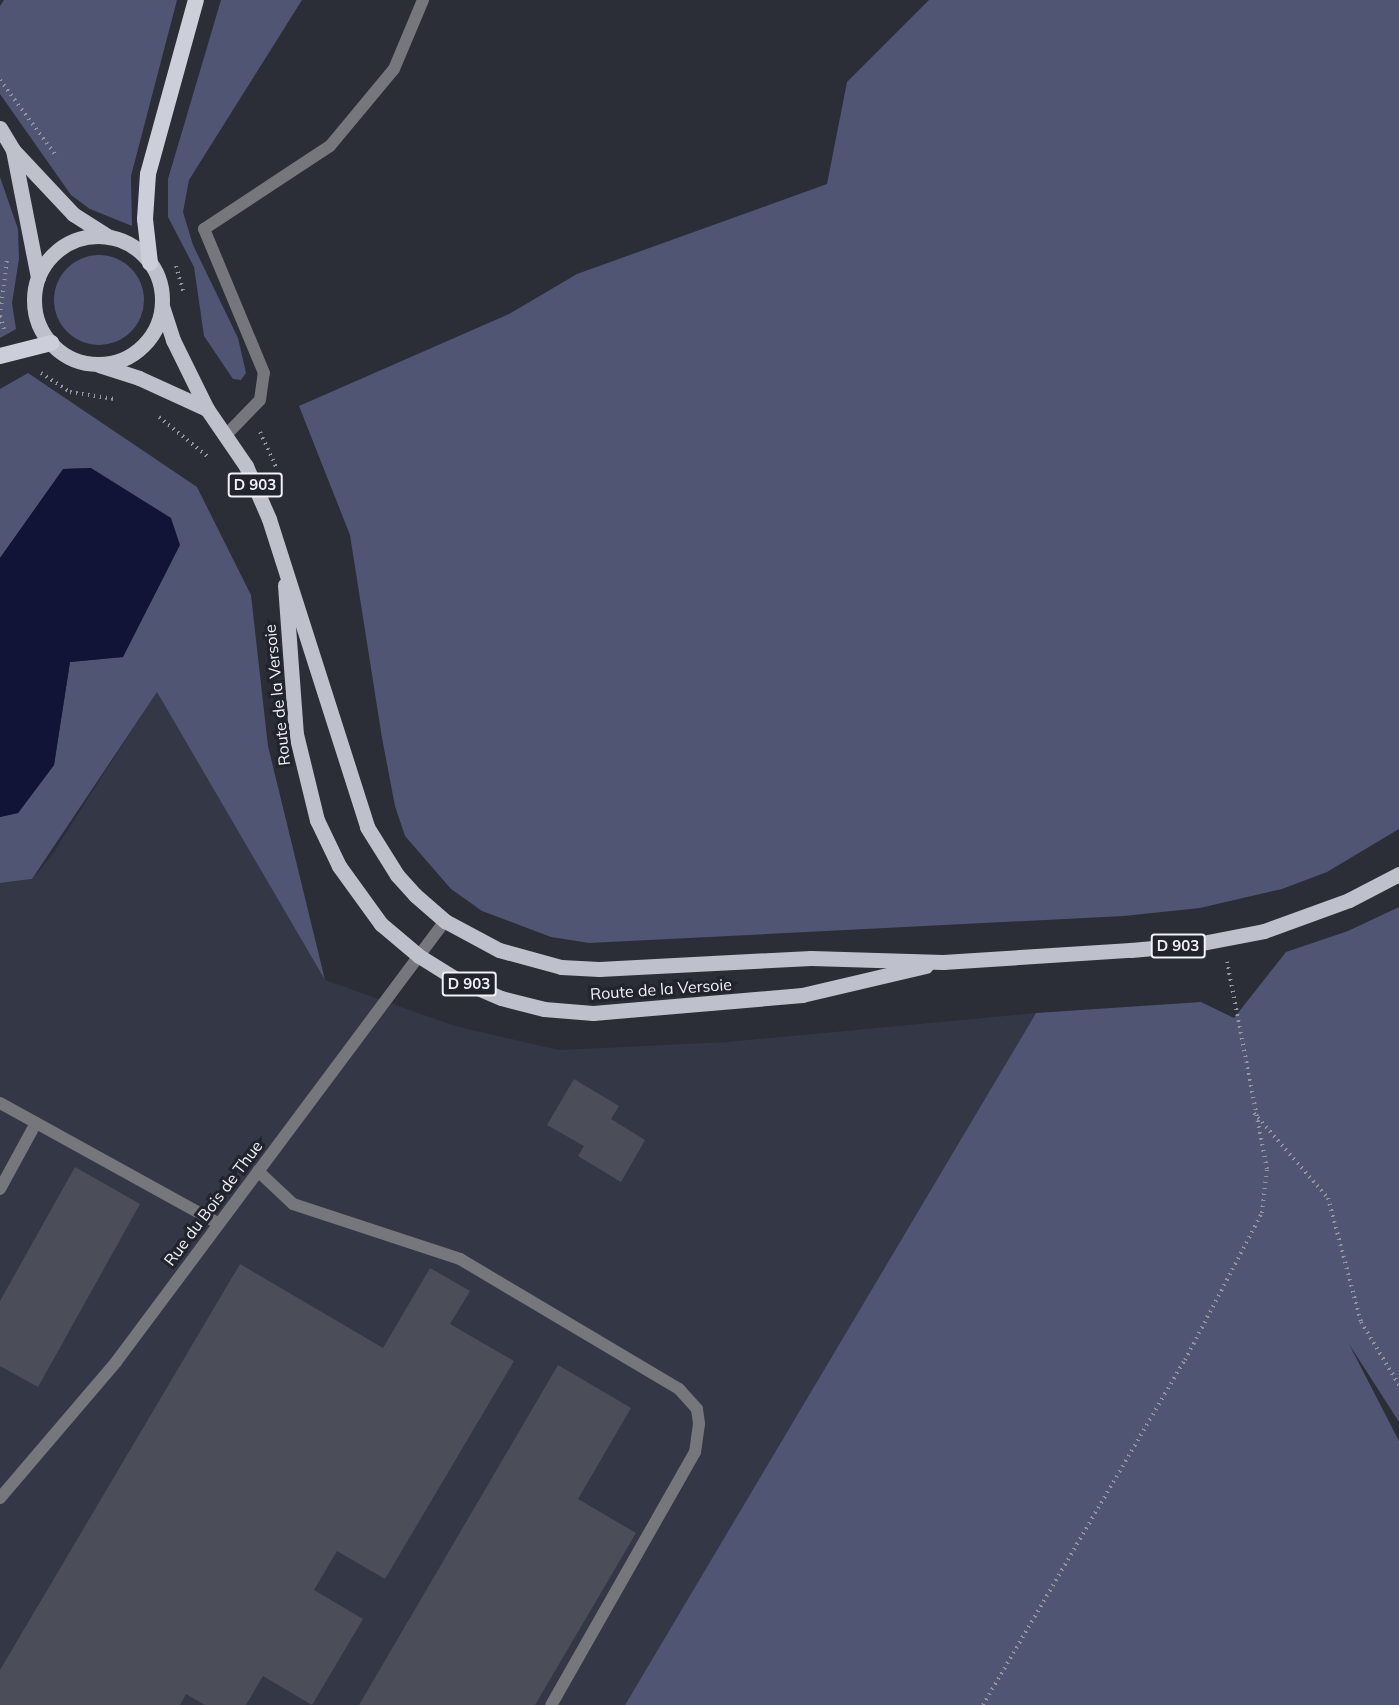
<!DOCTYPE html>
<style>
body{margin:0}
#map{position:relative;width:1399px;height:1705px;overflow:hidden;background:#2b2d37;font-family:Mulish,sans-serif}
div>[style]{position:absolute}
.built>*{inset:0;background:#343746}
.green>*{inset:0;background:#4f5573}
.round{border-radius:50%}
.water>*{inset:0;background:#111437}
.building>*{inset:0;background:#4b4e59}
.path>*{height:4px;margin-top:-2px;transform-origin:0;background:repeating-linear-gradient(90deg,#94969e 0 1.5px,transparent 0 6px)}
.service>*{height:12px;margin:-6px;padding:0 6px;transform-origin:6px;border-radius:6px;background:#76777c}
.minor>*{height:12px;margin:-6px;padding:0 6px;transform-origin:6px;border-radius:6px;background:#76777c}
.primary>*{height:15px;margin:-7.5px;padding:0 7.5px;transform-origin:7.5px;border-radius:7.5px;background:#bec0cb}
.primary>.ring{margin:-7.5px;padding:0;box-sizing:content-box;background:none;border:15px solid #bec0cb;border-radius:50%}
.trunk>*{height:16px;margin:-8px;padding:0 8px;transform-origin:8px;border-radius:8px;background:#ccceda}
span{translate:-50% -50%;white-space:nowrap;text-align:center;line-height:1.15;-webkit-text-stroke:6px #21232d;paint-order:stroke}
.shield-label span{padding:2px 4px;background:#21232d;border:2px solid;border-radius:4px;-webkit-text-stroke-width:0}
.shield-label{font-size:15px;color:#f0f2f8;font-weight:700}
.street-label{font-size:16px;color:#f0f2f8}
</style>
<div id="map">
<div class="built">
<i style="clip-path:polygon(157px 691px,325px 980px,455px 1026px,559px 1050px,727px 1042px,1036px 1013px,625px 1705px,0 1705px,0 883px,32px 879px,50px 858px)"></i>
</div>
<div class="green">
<i style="clip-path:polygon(4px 0,177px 0,131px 176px,132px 226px,90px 209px,71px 195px,0 94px,0 6px)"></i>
<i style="clip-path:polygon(221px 0,302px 0,189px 180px,183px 212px,193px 245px,238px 338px,246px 373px,241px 380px,233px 379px,204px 336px,194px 267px,168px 217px,168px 179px)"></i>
<i style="clip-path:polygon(929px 0,1399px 0,1399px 829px,1327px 872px,1282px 889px,1200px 908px,1124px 916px,589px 943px,551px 937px,482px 911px,451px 889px,405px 836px,395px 806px,382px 738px,350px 535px,299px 406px,509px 314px,577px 274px,827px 184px,847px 82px)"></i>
<i style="clip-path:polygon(0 177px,18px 229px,19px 259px,12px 303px,16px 329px,0 338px)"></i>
<i class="round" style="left:54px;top:255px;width:90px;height:90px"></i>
<i style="clip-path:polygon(28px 373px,197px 487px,251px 595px,268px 746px,325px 980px,157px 692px,32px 879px,0 883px,0 817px,18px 813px,54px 765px,70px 662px,123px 657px,91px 468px,64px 469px,0 558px,0 389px)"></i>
<i style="clip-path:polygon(1399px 907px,1399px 1422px,1349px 1344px,1399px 1441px,1399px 1705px,625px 1705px,1036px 1013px,1201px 1002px,1234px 1018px,1286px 952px,1348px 931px)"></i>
</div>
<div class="water">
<i style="clip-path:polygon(91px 468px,171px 518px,180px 545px,123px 657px,70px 662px,54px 765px,18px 813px,0 817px,0 558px,63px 469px)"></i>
</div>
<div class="building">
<i style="clip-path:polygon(574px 1079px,619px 1106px,611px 1119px,645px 1140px,621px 1182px,578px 1156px,584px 1146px,547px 1125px)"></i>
<i style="clip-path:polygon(75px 1167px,140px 1204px,38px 1387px,0 1366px,0 1301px)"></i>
<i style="clip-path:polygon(240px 1264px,383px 1348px,430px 1268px,470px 1291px,450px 1324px,514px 1361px,385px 1579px,337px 1551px,314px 1590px,363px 1619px,312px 1705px,263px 1676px,246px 1705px,205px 1705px,186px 1694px,180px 1705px,0 1705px,0 1670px)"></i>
<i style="clip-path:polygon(558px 1365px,631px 1408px,578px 1499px,636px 1533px,535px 1705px,359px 1705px)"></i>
</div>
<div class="path">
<i style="left:0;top:80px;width:96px;rotate:53.5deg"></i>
<i style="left:176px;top:266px;width:29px;rotate:74deg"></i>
<i style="left:4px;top:329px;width:14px;rotate:-107deg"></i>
<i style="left:0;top:316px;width:57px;rotate:-83deg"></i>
<i style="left:41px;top:373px;width:35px;rotate:33deg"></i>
<i style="left:70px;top:392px;width:45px;rotate:9deg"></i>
<i style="left:159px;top:417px;width:62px;rotate:39.1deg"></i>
<i style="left:260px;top:432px;width:41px;rotate:65.3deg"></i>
<i style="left:1254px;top:1113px;width:113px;rotate:49deg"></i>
<i style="left:1328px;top:1198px;width:128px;rotate:75.1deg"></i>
<i style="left:1361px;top:1322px;width:74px;rotate:58.9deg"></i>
<i style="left:983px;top:1705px;width:400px;rotate:-59.7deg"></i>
<i style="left:1185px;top:1360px;width:166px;rotate:-62.4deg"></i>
<i style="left:1262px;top:1213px;width:44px;rotate:-83.5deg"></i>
<i style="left:1267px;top:1169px;width:211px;rotate:-100.9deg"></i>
</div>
<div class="service">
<i style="left:227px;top:434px;width:47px;rotate:-45.9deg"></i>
<i style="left:260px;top:400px;width:27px;rotate:-82deg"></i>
<i style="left:264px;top:373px;width:156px;rotate:-112.6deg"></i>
<i style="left:204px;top:229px;width:151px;rotate:-33.4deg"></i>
<i style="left:330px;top:146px;width:100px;rotate:-50.3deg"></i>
<i style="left:394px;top:69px;width:75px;rotate:-67.2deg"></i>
<i style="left:0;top:1103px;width:250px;rotate:28.9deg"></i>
<i style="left:258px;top:1171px;width:48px;rotate:43.3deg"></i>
<i style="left:293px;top:1204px;width:176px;rotate:18.2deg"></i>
<i style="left:460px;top:1259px;width:255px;rotate:30.7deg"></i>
<i style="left:679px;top:1389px;width:27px;rotate:48deg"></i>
<i style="left:697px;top:1409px;width:15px;rotate:82deg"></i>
<i style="left:699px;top:1424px;width:28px;rotate:98deg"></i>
<i style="left:695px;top:1452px;width:291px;rotate:119.6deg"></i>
<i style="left:0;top:1189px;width:75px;rotate:-61.4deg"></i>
</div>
<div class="minor">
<i style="left:0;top:1498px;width:179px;rotate:-49.5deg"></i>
<i style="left:116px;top:1362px;width:550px;rotate:-53.28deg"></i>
</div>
<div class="primary">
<i style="left:0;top:128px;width:26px;rotate:59deg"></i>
<i style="left:13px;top:150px;width:88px;rotate:46.8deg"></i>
<i style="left:73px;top:214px;width:43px;rotate:32.6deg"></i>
<i style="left:13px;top:150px;width:130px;rotate:78.9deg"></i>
<i class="ring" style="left:34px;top:236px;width:113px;height:113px"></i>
<i style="left:162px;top:306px;width:36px;rotate:72deg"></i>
<i style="left:173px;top:340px;width:77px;rotate:63.8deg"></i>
<i style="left:207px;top:409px;width:69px;rotate:55.6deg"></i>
<i style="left:246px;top:466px;width:58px;rotate:66.5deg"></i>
<i style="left:269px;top:519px;width:323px;rotate:72.3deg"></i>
<i style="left:367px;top:827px;width:57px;rotate:58deg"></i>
<i style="left:397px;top:875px;width:27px;rotate:48deg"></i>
<i style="left:415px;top:895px;width:40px;rotate:41deg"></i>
<i style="left:445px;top:921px;width:61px;rotate:28.2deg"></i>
<i style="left:499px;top:950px;width:64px;rotate:15.3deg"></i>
<i style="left:561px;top:967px;width:38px;rotate:3deg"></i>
<i style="left:599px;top:969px;width:212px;rotate:-3deg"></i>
<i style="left:811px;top:958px;width:132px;rotate:1.7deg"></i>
<i style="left:943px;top:962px;width:188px;rotate:-3.7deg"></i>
<i style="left:1131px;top:950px;width:66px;rotate:-5.2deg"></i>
<i style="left:1197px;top:944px;width:68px;rotate:-11deg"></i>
<i style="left:1264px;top:931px;width:90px;rotate:-20deg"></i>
<i style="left:1349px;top:900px;width:56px;rotate:-27.5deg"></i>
<i style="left:99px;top:365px;width:42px;rotate:18deg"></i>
<i style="left:139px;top:378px;width:75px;rotate:24.5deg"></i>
<i style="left:285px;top:585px;width:149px;rotate:85.8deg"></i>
<i style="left:296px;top:734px;width:89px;rotate:76.3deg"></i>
<i style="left:317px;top:820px;width:51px;rotate:64.4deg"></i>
<i style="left:339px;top:866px;width:72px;rotate:54.1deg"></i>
<i style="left:381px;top:924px;width:50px;rotate:40.1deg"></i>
<i style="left:419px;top:956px;width:39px;rotate:32deg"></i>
<i style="left:452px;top:977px;width:53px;rotate:23.2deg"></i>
<i style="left:501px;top:998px;width:44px;rotate:14.3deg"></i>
<i style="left:544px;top:1009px;width:49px;rotate:4.7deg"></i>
<i style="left:593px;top:1013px;width:210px;rotate:-4.9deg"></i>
<i style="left:802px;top:995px;width:127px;rotate:-13.2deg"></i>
</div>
<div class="trunk">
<i style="left:150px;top:263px;width:44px;rotate:-96.5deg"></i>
<i style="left:145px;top:219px;width:45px;rotate:-86.2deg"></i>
<i style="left:148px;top:174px;width:180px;rotate:-74.6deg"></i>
<i style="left:0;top:356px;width:53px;rotate:-14.3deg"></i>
</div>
<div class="shield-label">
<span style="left:255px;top:485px">D 903</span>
<span style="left:1178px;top:946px">D 903</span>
<span style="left:469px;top:984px">D 903</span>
</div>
<div class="street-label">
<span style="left:277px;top:695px;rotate:-96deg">Route de la Versoie</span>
<span style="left:661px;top:989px;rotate:-4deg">Route de la Versoie</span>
<span style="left:213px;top:1203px;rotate:-53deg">Rue du Bois de Thue</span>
</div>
</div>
